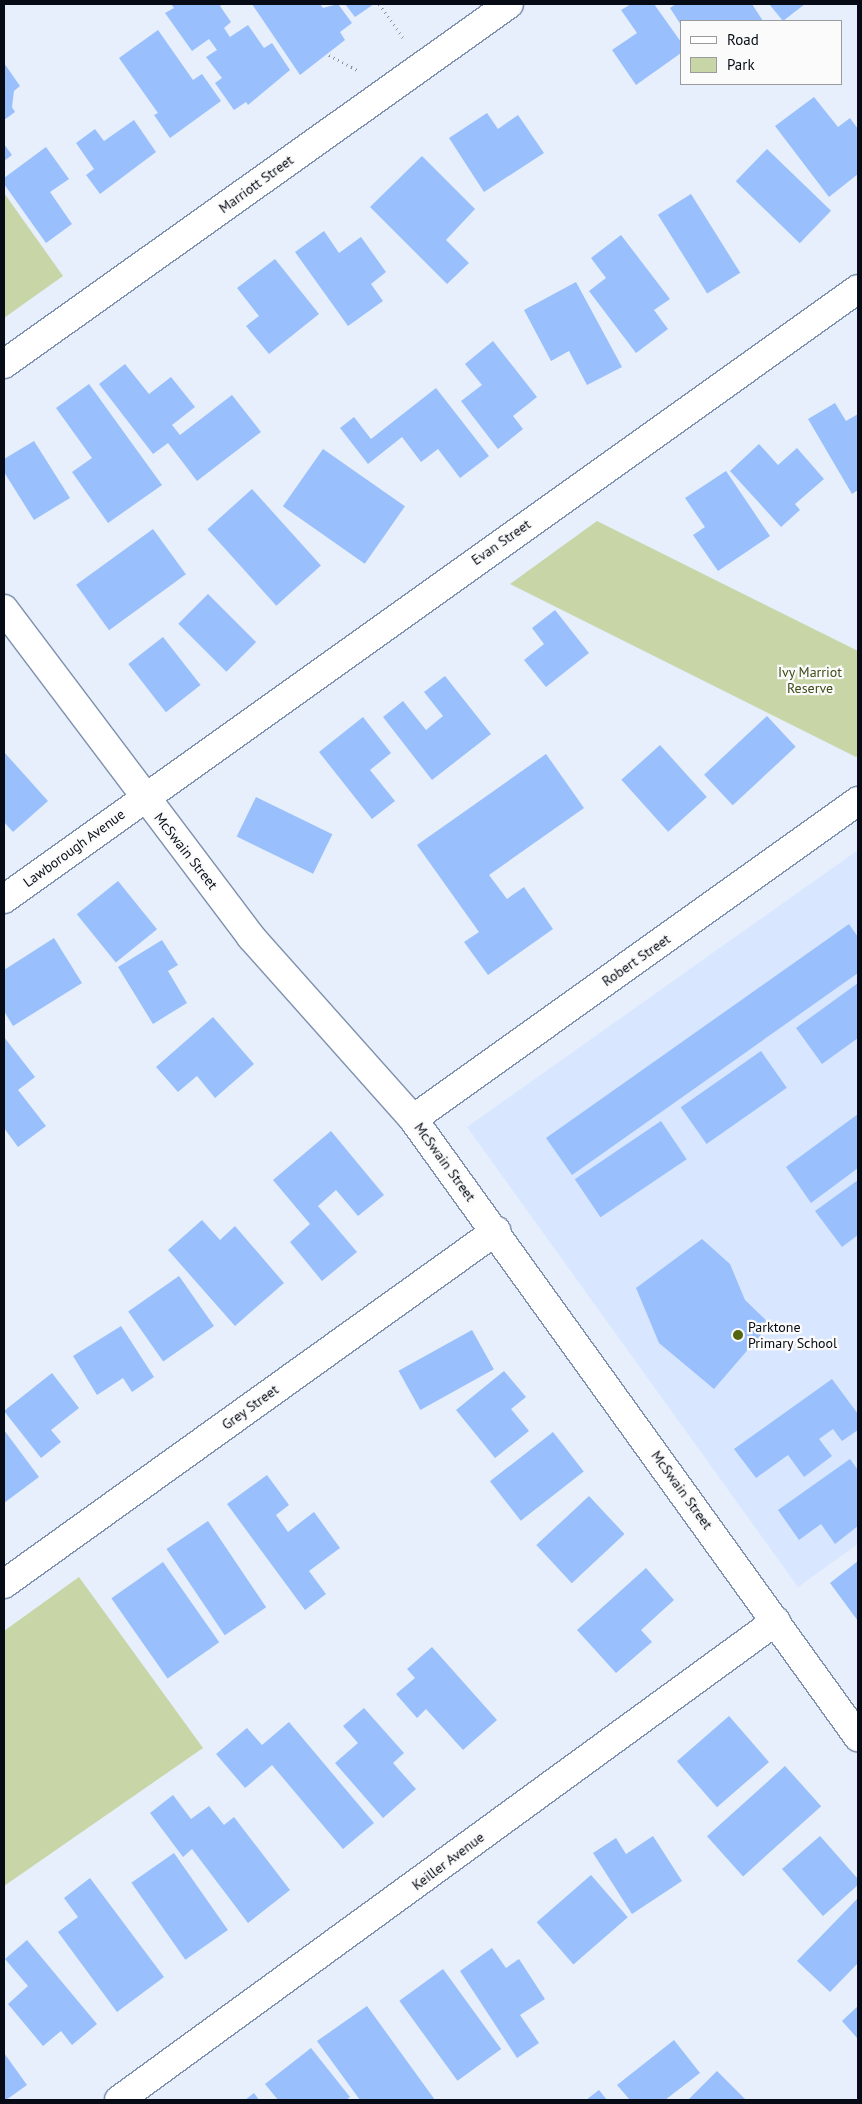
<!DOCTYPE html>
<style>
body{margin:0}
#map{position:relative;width:862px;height:2104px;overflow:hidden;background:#e6effb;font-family:"PT Sans",sans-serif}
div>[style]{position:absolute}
.built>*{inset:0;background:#d8e7ff}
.green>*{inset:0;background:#c8d5a7}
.building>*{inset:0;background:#99c0fc;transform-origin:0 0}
.path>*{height:3px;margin-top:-1.5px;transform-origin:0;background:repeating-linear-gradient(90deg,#89909c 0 1px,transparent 0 5px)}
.roads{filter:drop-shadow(1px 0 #7e91ae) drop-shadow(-1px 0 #7e91ae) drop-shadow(0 1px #7e91ae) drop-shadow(0 -1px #7e91ae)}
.minor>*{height:28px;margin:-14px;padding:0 14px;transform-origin:14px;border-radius:14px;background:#fff}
.dots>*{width:14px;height:14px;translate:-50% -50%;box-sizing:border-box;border:2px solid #fbfbfb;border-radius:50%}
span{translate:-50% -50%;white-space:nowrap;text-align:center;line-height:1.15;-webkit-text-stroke:4.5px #fbfbfb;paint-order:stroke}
.street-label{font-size:14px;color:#060b16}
.park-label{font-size:14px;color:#414d1a}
.poi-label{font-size:14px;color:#060b16}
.left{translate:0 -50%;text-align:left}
.frame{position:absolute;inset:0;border:5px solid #060b16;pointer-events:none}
.legend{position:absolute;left:680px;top:20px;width:162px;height:65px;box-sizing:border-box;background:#fbfbfb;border:1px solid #999b9f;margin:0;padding:6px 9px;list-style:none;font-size:15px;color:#060b16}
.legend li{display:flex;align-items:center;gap:10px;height:25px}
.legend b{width:25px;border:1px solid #999b9f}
</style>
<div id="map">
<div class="built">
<i style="clip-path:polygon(858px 850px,858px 1544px,798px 1587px,467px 1127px)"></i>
</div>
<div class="green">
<i style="clip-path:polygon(4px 193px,63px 276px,4px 318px)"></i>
<i style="clip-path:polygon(597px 521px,858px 651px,858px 755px,856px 757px,510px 584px)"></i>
<i style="clip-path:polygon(79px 1577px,203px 1748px,4px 1886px,4px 1631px)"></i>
</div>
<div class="building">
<i style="clip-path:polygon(171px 4px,223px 4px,220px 6px,231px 22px,224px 28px,230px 37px,248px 25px,264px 48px,272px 43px,290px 70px,248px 105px,246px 102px,234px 110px,215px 83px,222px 78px,206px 57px,217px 50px,209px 39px,192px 51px,165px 13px,174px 8px)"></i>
<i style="clip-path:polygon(252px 4px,320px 4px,323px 8px,338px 4px,352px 23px,340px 32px,345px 40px,300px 75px)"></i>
<i style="clip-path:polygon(345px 4px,374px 4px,355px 17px)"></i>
<i style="clip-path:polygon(631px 4px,654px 4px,681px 42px,681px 53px,636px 85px,612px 50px,637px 33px,621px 10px)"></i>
<i style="clip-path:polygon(676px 4px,752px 4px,763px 21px,681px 21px,681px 25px,670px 8px)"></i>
<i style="clip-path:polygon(769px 4px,805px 4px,783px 21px)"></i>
<i style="clip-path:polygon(158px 30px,193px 80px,202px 74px,221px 101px,170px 138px,154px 115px,158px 113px,119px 58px)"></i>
<i style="clip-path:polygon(4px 63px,20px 86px,14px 91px,12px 107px,15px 112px,4px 120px)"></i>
<i style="clip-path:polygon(814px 97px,838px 127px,850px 118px,858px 129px,858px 174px,829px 197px,775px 126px)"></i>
<i style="clip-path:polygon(487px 113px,498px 129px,518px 115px,544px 153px,484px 192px,449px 138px)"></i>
<i style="clip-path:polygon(134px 120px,156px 152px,100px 194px,86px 175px,94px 169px,76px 143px,95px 129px,104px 141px)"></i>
<i style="clip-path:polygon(4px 144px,12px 155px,4px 161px)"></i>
<i style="clip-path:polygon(46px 147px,69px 179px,50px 192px,72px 224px,46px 243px,4px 184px,4px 178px)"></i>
<i style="left:767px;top:149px;width:89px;height:45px;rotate:44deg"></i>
<i style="clip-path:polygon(422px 156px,475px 209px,446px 240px,469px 263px,447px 284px,370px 207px)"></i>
<i style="left:691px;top:194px;width:93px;height:39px;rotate:58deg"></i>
<i style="clip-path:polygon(324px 231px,339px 253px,361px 237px,386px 272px,371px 284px,383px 301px,348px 326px,295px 252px)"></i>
<i style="clip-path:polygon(621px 235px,670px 299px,654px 310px,668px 329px,636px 353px,589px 291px,606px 278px,591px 258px)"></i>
<i style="clip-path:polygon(275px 259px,319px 314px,269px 354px,246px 326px,259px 316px,237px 288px)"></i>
<i style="clip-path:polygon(576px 282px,622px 367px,587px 385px,569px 351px,551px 361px,524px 310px)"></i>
<i style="clip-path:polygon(493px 341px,537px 397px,513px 416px,523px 429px,498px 449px,461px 401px,482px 385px,465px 364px)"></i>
<i style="clip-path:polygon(125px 364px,149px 394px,171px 377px,195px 407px,172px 425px,180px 435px,232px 395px,261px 432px,197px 481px,168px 443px,153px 454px,99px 384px)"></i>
<i style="clip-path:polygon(89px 384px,162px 485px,108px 523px,72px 472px,92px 458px,56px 408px)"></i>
<i style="clip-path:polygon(436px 388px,489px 456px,460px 478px,438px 449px,421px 462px,402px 437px,368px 464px,340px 428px,354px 417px,371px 439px)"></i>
<i style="clip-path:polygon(835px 403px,846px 421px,858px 414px,858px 490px,852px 494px,808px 419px)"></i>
<i style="clip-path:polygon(34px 441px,70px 498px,34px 520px,4px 472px,4px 459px)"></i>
<i style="clip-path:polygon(759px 444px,778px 465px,797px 448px,824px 479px,795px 504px,800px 510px,781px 527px,730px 471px)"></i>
<i style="left:323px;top:449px;width:100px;height:70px;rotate:35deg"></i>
<i style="clip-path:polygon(726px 471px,770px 536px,718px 571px,693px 535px,705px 527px,685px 498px)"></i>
<i style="left:252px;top:489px;width:103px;height:60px;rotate:48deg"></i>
<i style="left:153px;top:529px;width:56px;height:95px;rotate:54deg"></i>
<i style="left:208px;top:594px;width:68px;height:42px;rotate:45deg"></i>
<i style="clip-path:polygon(555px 610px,589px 653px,546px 687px,524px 660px,544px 644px,532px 628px)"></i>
<i style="left:163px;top:637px;width:61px;height:44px;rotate:52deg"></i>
<i style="clip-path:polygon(445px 676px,491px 734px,432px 780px,383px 717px,403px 701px,426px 730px,443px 716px,424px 692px)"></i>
<i style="left:767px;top:716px;width:42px;height:86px;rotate:47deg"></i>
<i style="clip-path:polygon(363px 717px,391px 753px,370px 770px,395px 801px,372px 819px,319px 752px)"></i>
<i style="left:660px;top:745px;width:70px;height:52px;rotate:48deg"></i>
<i style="clip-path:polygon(4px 752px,48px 801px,13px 832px,4px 822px)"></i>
<i style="clip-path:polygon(546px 754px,584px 808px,489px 875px,507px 899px,524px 887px,553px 929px,488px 975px,464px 942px,479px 932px,417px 845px)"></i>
<i style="left:256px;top:797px;width:85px;height:44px;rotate:26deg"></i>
<i style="left:118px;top:881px;width:62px;height:53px;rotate:51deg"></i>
<i style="clip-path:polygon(849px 924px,858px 937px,858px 973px,572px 1175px,546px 1138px)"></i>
<i style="clip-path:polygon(54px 938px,82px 983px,13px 1026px,4px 1011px,4px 970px)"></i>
<i style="clip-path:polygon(162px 940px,178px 965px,168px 971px,187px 1003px,153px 1024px,118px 967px)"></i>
<i style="clip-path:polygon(858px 983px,858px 1038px,822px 1064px,796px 1028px)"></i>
<i style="clip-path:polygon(213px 1017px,254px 1064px,215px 1098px,197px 1076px,178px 1092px,156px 1067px)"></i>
<i style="clip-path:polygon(4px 1037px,35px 1077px,18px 1090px,46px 1126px,18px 1147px,4px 1128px)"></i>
<i style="left:761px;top:1051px;width:45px;height:98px;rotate:55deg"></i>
<i style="clip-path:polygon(858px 1114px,858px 1168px,811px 1203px,786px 1167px)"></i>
<i style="left:661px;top:1121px;width:46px;height:104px;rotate:56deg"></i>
<i style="clip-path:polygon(331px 1131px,384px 1195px,358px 1216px,336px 1190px,318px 1206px,357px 1252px,322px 1281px,290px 1242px,310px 1224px,273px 1180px)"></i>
<i style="clip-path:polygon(858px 1180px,858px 1235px,842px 1247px,815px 1211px)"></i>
<i style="clip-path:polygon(202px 1220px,220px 1240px,235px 1226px,284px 1283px,235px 1326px,168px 1250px)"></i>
<i style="clip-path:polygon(702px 1239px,730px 1264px,745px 1300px,770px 1324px,714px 1389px,659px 1343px,636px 1288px)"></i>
<i style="left:179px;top:1276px;width:61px;height:62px;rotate:55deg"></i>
<i style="clip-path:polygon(121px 1326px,154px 1377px,132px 1392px,123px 1378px,97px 1395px,73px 1356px)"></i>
<i style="left:472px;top:1330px;width:45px;height:84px;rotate:61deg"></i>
<i style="clip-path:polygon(504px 1371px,526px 1397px,511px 1409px,529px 1431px,495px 1458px,456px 1410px)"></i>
<i style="clip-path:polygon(52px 1373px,79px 1408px,51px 1430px,61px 1442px,41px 1458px,4px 1411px)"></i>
<i style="clip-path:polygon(832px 1379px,858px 1414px,858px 1430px,842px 1441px,833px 1429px,819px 1439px,832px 1456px,804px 1477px,788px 1455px,756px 1478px,734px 1449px)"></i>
<i style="clip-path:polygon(4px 1430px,39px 1477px,4px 1503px)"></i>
<i style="left:553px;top:1432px;width:50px;height:80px;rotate:52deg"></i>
<i style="clip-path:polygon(850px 1459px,858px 1470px,858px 1526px,835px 1544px,821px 1524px,799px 1540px,778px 1510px)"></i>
<i style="clip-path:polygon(267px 1475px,289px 1505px,276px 1515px,288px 1532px,314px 1512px,340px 1548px,309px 1571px,326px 1594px,305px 1610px,227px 1504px)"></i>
<i style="left:589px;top:1496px;width:52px;height:72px;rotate:47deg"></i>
<i style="left:208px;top:1521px;width:104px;height:50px;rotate:56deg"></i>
<i style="clip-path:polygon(858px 1561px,858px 1621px,830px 1583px)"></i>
<i style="left:163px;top:1562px;width:98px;height:63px;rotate:55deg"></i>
<i style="clip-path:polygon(646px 1568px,674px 1600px,641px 1630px,652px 1642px,616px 1673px,577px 1630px)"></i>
<i style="clip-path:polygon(432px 1647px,497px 1720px,463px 1750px,426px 1709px,417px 1718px,396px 1694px,415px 1678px,407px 1669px)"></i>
<i style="clip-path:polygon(364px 1708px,404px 1753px,393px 1763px,416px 1789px,383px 1818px,335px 1763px,358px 1743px,343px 1726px)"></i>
<i style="left:729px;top:1716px;width:61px;height:69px;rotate:49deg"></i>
<i style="clip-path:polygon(289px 1722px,374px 1823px,343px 1849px,272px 1765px,245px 1788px,216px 1754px,247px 1728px,262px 1745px)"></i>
<i style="left:785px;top:1766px;width:54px;height:105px;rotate:48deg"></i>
<i style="clip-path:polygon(173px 1795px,191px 1819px,209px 1806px,224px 1825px,234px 1817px,290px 1890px,248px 1923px,192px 1849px,183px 1857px,150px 1813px)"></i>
<i style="clip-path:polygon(653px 1836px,682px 1881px,632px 1914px,593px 1853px,616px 1838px,626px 1854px)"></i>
<i style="clip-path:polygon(820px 1836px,858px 1879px,858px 1885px,823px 1916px,782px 1869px)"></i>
<i style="left:174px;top:1853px;width:94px;height:52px;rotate:55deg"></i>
<i style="left:591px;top:1875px;width:56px;height:72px;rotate:49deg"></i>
<i style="clip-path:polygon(90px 1878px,164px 1977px,117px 2012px,58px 1932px,78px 1917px,64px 1898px)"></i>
<i style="clip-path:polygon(858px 1898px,858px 1963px,830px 1992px,797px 1961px)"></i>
<i style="clip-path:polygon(27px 1940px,97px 2024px,72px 2045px,61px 2031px,43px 2046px,8px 2004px,28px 1986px,5px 1959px)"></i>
<i style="clip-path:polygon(492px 1948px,506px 1968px,519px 1959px,545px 1999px,520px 2015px,539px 2043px,517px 2058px,460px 1971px)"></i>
<i style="left:443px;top:1969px;width:99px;height:54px;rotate:54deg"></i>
<i style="clip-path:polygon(367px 2006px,435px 2100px,360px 2100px,317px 2041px)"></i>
<i style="clip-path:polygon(858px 2006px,858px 2039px,842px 2021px)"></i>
<i style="clip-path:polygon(674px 2040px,700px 2073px,665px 2100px,630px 2100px,617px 2085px)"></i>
<i style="clip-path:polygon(311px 2048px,350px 2097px,346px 2100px,278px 2100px,265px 2084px)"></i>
<i style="clip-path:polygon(4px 2053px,27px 2085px,6px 2100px,4px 2100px)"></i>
<i style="clip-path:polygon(717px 2071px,746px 2100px,688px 2100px)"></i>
<i style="clip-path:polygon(599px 2090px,607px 2100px,586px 2100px)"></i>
<i style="clip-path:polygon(254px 2093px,259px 2100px,245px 2100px)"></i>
</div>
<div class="path">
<i style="left:379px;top:4px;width:43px;rotate:54.5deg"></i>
<i style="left:329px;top:55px;width:34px;rotate:28deg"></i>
</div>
<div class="roads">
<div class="minor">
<i style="left:4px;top:364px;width:620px;rotate:-35.48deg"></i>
<i style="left:4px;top:609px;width:411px;rotate:53deg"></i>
<i style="left:251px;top:937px;width:244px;rotate:48.3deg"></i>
<i style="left:413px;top:1119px;width:762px;rotate:54.24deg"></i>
<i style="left:4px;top:899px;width:1049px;rotate:-35.54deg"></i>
<i style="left:413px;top:1119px;width:547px;rotate:-35.55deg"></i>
<i style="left:4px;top:1584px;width:606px;rotate:-35.66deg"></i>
<i style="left:119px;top:2100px;width:813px;rotate:-36.09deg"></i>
</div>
</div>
<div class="dots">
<i style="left:738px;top:1335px;background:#53650d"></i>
</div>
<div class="street-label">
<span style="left:256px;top:184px;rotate:-36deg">Marriott Street</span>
<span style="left:501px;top:542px;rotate:-35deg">Evan Street</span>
<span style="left:74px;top:848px;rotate:-36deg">Lawborough Avenue</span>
<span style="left:186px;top:851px;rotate:52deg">McSwain Street</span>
<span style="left:636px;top:960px;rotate:-35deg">Robert Street</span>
<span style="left:445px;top:1162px;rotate:54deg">McSwain Street</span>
<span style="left:250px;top:1407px;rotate:-36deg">Grey Street</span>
<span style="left:682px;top:1490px;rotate:54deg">McSwain Street</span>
<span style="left:448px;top:1861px;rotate:-37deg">Keiller Avenue</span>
</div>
<div class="park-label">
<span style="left:810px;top:680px">Ivy Marriot<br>Reserve</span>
</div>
<div class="poi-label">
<span class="left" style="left:748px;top:1335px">Parktone<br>Primary School</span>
</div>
<div class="frame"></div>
<ul class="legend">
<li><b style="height:6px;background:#fff"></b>Road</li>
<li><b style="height:14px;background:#c8d5a7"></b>Park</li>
</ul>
</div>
